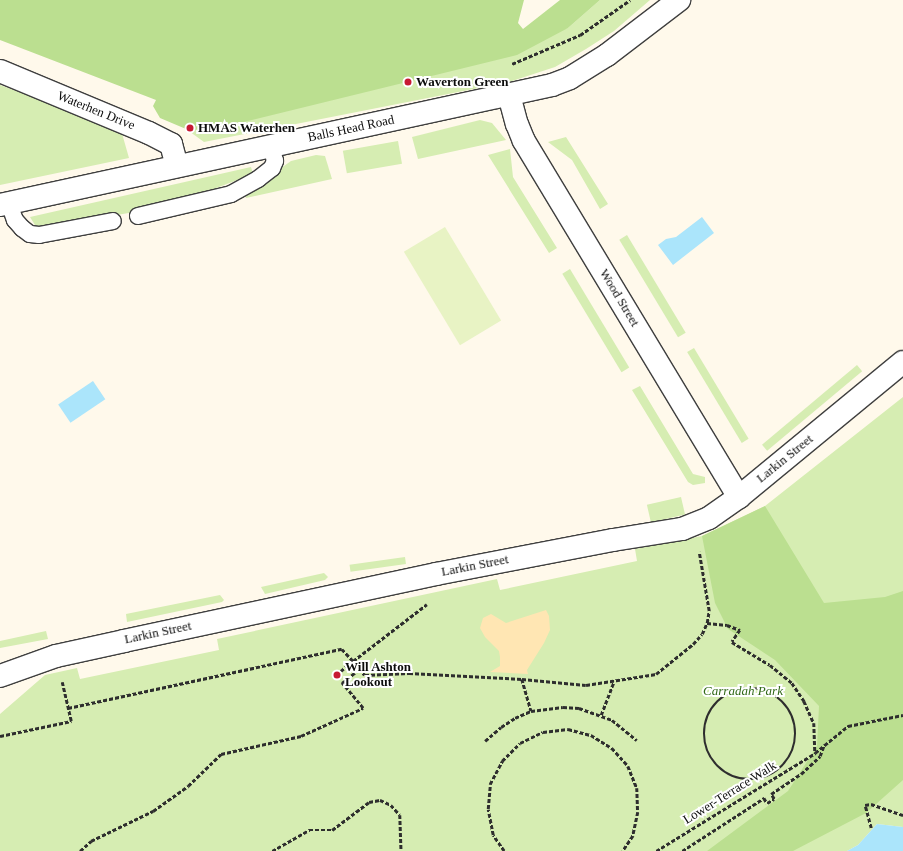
<!DOCTYPE html>
<style>
body{margin:0}
#map{position:relative;width:903px;height:851px;overflow:hidden;background:#fff9eb;font-family:"Times New Roman",serif}
div>[style]{position:absolute}
.green>*{inset:0;background:#d6edb2;transform-origin:0 0}
.forest>*{inset:0;background:#bbdf90}
.sand>*{inset:0;background:#ffe6b3}
.pitch>*{inset:0;background:#e8f3c4;transform-origin:0 0}
.water>*{inset:0;background:#abe5fb;transform-origin:0 0}
.path>*{height:2.5px;margin-top:-1.25px;transform-origin:0;background:repeating-linear-gradient(90deg,#2e2e2e 0 4px,transparent 0 6px)}
.path>.ring{margin:-1.25px;padding:0;box-sizing:content-box;background:none;border:2.5px solid #2e2e2e;border-radius:50%}
.roads{filter:drop-shadow(1px 0 #3f3f3f) drop-shadow(-1px 0 #3f3f3f) drop-shadow(0 1px #3f3f3f) drop-shadow(0 -1px #3f3f3f)}
.service>*{height:16px;margin:-8px;padding:0 8px;transform-origin:8px;border-radius:8px;background:#fff}
.minor>*{height:22px;margin:-11px;padding:0 11px;transform-origin:11px;border-radius:11px;background:#fff}
.dots>*{width:11px;height:11px;translate:-50% -50%;box-sizing:border-box;border:2px solid #fff;border-radius:50%}
span{translate:-50% -50%;white-space:nowrap;text-align:center;line-height:1.15;-webkit-text-stroke:4px #fff;paint-order:stroke}
.poi-label{font-size:13px;color:#0c0c0c;font-weight:700}
.left{translate:0 -50%;text-align:left}
.street-label{font-size:13px;color:#0c0c0c}
.park-label{font-size:13px;color:#316918;font-style:italic}
</style>
<div id="map">
<div class="green">
<i style="clip-path:polygon(600px 0,650px 0,614px 31px,586px 49px,555px 67px,509px 82px,204px 142px,186px 129px,207px 131px,568px 28px)"></i>
<i style="clip-path:polygon(0 85px,121px 130px,129px 158px,0 185px)"></i>
<i style="clip-path:polygon(480px 120px,492px 123px,506px 140px,418px 159px,412px 137px)"></i>
<i style="clip-path:polygon(566px 137px,608px 204px,600px 209px,572px 160px,548px 142px)"></i>
<i style="left:398px;top:141px;width:23px;height:56px;rotate:80deg"></i>
<i style="clip-path:polygon(510px 149px,513px 177px,557px 248px,549px 253px,488px 155px)"></i>
<i style="clip-path:polygon(316px 155px,325px 156px,332px 179px,246px 198px,245px 194px,291px 161px)"></i>
<i style="clip-path:polygon(251px 167px,253px 174px,169px 206px,117px 215px,100px 215px,38px 230px,30px 217px)"></i>
<i style="left:627px;top:235px;width:114px;height:9px;rotate:59deg"></i>
<i style="left:570px;top:269px;width:115px;height:9px;rotate:59deg"></i>
<i style="left:694px;top:348px;width:106px;height:8px;rotate:59deg"></i>
<i style="left:857px;top:365px;width:8px;height:124px;rotate:50deg"></i>
<i style="clip-path:polygon(640px 386px,693px 474px,705px 477px,705px 483px,693px 485px,688px 482px,632px 390px)"></i>
<i style="clip-path:polygon(903px 397px,903px 827px,877px 824px,858px 845px,847px 851px,0 851px,0 714px,45px 675px,77px 668px,80px 679px,219px 650px,217px 639px,497px 579px,500px 590px,637px 561px,635px 549px,702px 536px,765px 506px)"></i>
<i style="left:681px;top:497px;width:18px;height:35px;rotate:77deg"></i>
<i style="left:405px;top:557px;width:7px;height:56px;rotate:82deg"></i>
<i style="clip-path:polygon(324px 573px,328px 577px,325px 580px,265px 594px,261px 587px)"></i>
<i style="clip-path:polygon(220px 595px,224px 600px,222px 602px,127px 622px,126px 614px)"></i>
<i style="clip-path:polygon(46px 631px,48px 639px,0 648px,0 641px)"></i>
</div>
<div class="forest">
<i style="clip-path:polygon(0 0,524px 0,518px 23px,523px 29px,560px 0,600px 0,568px 28px,517px 55px,207px 131px,186px 129px,160px 118px,153px 106px,156px 100px,0 40px)"></i>
<i style="clip-path:polygon(765px 506px,824px 603px,885px 597px,903px 591px,903px 780px,866px 813px,793px 851px,707px 851px,788px 791px,817px 746px,819px 706px,775px 660px,728px 629px,715px 603px,702px 536px)"></i>
</div>
<div class="sand">
<i style="clip-path:polygon(546px 610px,549px 616px,550px 630px,544px 643px,527px 670px,528px 674px,490px 672px,500px 666px,500px 657px,499px 651px,485px 637px,480px 628px,483px 618px,491px 614px,506px 623px)"></i>
</div>
<div class="pitch">
<i style="left:445px;top:227px;width:109px;height:48px;rotate:59deg"></i>
</div>
<div class="water">
<i style="clip-path:polygon(702px 217px,714px 233px,673px 265px,658px 245px,666px 239px,676px 237px)"></i>
<i style="left:93px;top:381px;width:22px;height:42px;rotate:56deg"></i>
<i style="clip-path:polygon(877px 824px,903px 827px,903px 851px,847px 851px,858px 845px)"></i>
</div>
<div class="path">
<i style="left:512px;top:64px;width:74px;rotate:-23.1deg"></i>
<i style="left:580px;top:35px;width:61px;rotate:-35deg"></i>
<i style="left:707px;top:623px;width:20px;rotate:6deg"></i>
<i style="left:727px;top:625px;width:14px;rotate:21deg"></i>
<i style="left:740px;top:630px;width:14px;rotate:124deg"></i>
<i style="left:732px;top:642px;width:44px;rotate:31.2deg"></i>
<i style="left:770px;top:665px;width:28px;rotate:39deg"></i>
<i style="left:792px;top:683px;width:22px;rotate:56deg"></i>
<i style="left:804px;top:701px;width:24px;rotate:66deg"></i>
<i style="left:814px;top:723px;width:30px;rotate:88deg"></i>
<i style="left:359px;top:669px;width:10px;rotate:-127deg"></i>
<i style="left:353px;top:661px;width:93px;rotate:-37.6deg"></i>
<i style="left:522px;top:679px;width:33px;rotate:74deg"></i>
<i class="ring" style="left:704px;top:688px;width:89.5px;height:89.5px"></i>
<i style="left:68px;top:708px;width:280px;rotate:-12.2deg"></i>
<i style="left:342px;top:649px;width:16px;rotate:47deg"></i>
<i style="left:353px;top:661px;width:21px;rotate:139deg"></i>
<i style="left:601px;top:715px;width:36px;rotate:-69deg"></i>
<i style="left:0;top:736px;width:73px;rotate:-11.9deg"></i>
<i style="left:71px;top:721px;width:40px;rotate:-103deg"></i>
<i style="left:485px;top:741px;width:21px;rotate:-41deg"></i>
<i style="left:501px;top:727px;width:17px;rotate:-33deg"></i>
<i style="left:515px;top:718px;width:17px;rotate:-24deg"></i>
<i style="left:531px;top:711px;width:32px;rotate:-7deg"></i>
<i style="left:563px;top:707px;width:16px;rotate:4deg"></i>
<i style="left:579px;top:708px;width:35px;rotate:20deg"></i>
<i style="left:612px;top:720px;width:32px;rotate:39deg"></i>
<i style="left:871px;top:828px;width:24px;rotate:-105deg"></i>
<i style="left:865px;top:805px;width:6px;rotate:-9deg"></i>
<i style="left:871px;top:804px;width:34px;rotate:19deg"></i>
<i style="left:80px;top:851px;width:15px;rotate:-42deg"></i>
<i style="left:91px;top:841px;width:69px;rotate:-25.8deg"></i>
<i style="left:153px;top:811px;width:43px;rotate:-35.5deg"></i>
<i style="left:188px;top:786px;width:46px;rotate:-44.1deg"></i>
<i style="left:221px;top:754px;width:82px;rotate:-12.7deg"></i>
<i style="left:301px;top:736px;width:68px;rotate:-24.3deg"></i>
<i style="left:363px;top:708px;width:33px;rotate:-130deg"></i>
<i style="left:342px;top:683px;width:22px;rotate:-39deg"></i>
<i style="left:359px;top:669px;width:8px;rotate:45deg"></i>
<i style="left:365px;top:675px;width:44px;rotate:-2.6deg"></i>
<i style="left:409px;top:673px;width:113px;rotate:3deg"></i>
<i style="left:522px;top:679px;width:64px;rotate:5.4deg"></i>
<i style="left:586px;top:685px;width:71px;rotate:-8.9deg"></i>
<i style="left:656px;top:674px;width:48px;rotate:-39deg"></i>
<i style="left:693px;top:644px;width:13px;rotate:-48deg"></i>
<i style="left:702px;top:634px;width:12px;rotate:-66deg"></i>
<i style="left:707px;top:623px;width:12px;rotate:-81deg"></i>
<i style="left:709px;top:611px;width:60px;rotate:-99.6deg"></i>
<i style="left:272px;top:851px;width:43px;rotate:-29.6deg"></i>
<i style="left:309px;top:830px;width:23px"></i>
<i style="left:332px;top:830px;width:46px;rotate:-37.1deg"></i>
<i style="left:369px;top:802px;width:11px;rotate:-10deg"></i>
<i style="left:380px;top:800px;width:12px;rotate:24deg"></i>
<i style="left:391px;top:805px;width:13px;rotate:48deg"></i>
<i style="left:400px;top:815px;width:36px;rotate:88deg"></i>
<i style="left:504px;top:851px;width:19px;rotate:-125deg"></i>
<i style="left:493px;top:835px;width:26px;rotate:-101deg"></i>
<i style="left:488px;top:809px;width:25px;rotate:-85deg"></i>
<i style="left:490px;top:784px;width:26px;rotate:-62deg"></i>
<i style="left:502px;top:761px;width:25px;rotate:-45deg"></i>
<i style="left:520px;top:743px;width:25px;rotate:-26deg"></i>
<i style="left:543px;top:732px;width:25px;rotate:-7deg"></i>
<i style="left:568px;top:729px;width:24px;rotate:15deg"></i>
<i style="left:591px;top:735px;width:25px;rotate:32deg"></i>
<i style="left:612px;top:748px;width:24px;rotate:48deg"></i>
<i style="left:628px;top:766px;width:24px;rotate:68deg"></i>
<i style="left:637px;top:788px;width:24px;rotate:88deg"></i>
<i style="left:638px;top:812px;width:25px;rotate:102deg"></i>
<i style="left:633px;top:836px;width:18px;rotate:124deg"></i>
<i style="left:656px;top:851px;width:187px;rotate:-31.6deg"></i>
<i style="left:815px;top:753px;width:43px;rotate:-39.3deg"></i>
<i style="left:848px;top:726px;width:56px;rotate:-11.3deg"></i>
<i style="left:682px;top:851px;width:98px;rotate:-32.9deg"></i>
<i style="left:764px;top:798px;width:6px;rotate:59deg"></i>
<i style="left:767px;top:803px;width:8px;rotate:-30deg"></i>
<i style="left:774px;top:799px;width:6px;rotate:-121deg"></i>
<i style="left:771px;top:794px;width:36px;rotate:-34deg"></i>
<i style="left:801px;top:774px;width:26px;rotate:-43deg"></i>
<i style="left:820px;top:756px;width:12px;rotate:-70deg"></i>
</div>
<div class="roads">
<div class="service">
<i style="left:9px;top:203px;width:18px;rotate:71deg"></i>
<i style="left:15px;top:220px;width:11px;rotate:49deg"></i>
<i style="left:22px;top:228px;width:10px;rotate:37deg"></i>
<i style="left:30px;top:234px;width:9px;rotate:6deg"></i>
<i style="left:39px;top:235px;width:75px;rotate:-10.7deg"></i>
<i style="left:138px;top:216px;width:96px;rotate:-13.3deg"></i>
<i style="left:231px;top:194px;width:31px;rotate:-29deg"></i>
<i style="left:258px;top:179px;width:18px;rotate:-38deg"></i>
<i style="left:272px;top:168px;width:8px;rotate:-67deg"></i>
<i style="left:275px;top:161px;width:16px;rotate:-105deg"></i>
</div>
<div class="minor">
<i style="left:0;top:71px;width:161px;rotate:22.6deg"></i>
<i style="left:149px;top:133px;width:25px;rotate:27deg"></i>
<i style="left:171px;top:144px;width:23px;rotate:75deg"></i>
<i style="left:509px;top:95px;width:30px;rotate:75deg"></i>
<i style="left:517px;top:124px;width:18px;rotate:68deg"></i>
<i style="left:524px;top:141px;width:416px;rotate:58.9deg"></i>
<i style="left:0;top:205px;width:565px;rotate:-12.26deg"></i>
<i style="left:552px;top:85px;width:19px;rotate:-21deg"></i>
<i style="left:570px;top:78px;width:44px;rotate:-31.9deg"></i>
<i style="left:607px;top:55px;width:91px;rotate:-37.4deg"></i>
<i style="left:0;top:676px;width:59px;rotate:-19.7deg"></i>
<i style="left:56px;top:656px;width:70px;rotate:-12.4deg"></i>
<i style="left:124px;top:641px;width:319px;rotate:-12.1deg"></i>
<i style="left:436px;top:574px;width:180px;rotate:-10.9deg"></i>
<i style="left:613px;top:540px;width:70px;rotate:-9.1deg"></i>
<i style="left:682px;top:529px;width:29px;rotate:-22deg"></i>
<i style="left:709px;top:518px;width:37px;rotate:-35deg"></i>
<i style="left:739px;top:497px;width:212px;rotate:-39.5deg"></i>
</div>
</div>
<div class="dots">
<i style="left:408px;top:82px;background:#c71933"></i>
<i style="left:190px;top:128px;background:#c71933"></i>
<i style="left:337px;top:675px;background:#c71933"></i>
</div>
<div class="poi-label">
<span class="left" style="left:416px;top:82px">Waverton Green</span>
<span class="left" style="left:198px;top:128px">HMAS Waterhen</span>
<span class="left" style="left:345px;top:675px">Will Ashton<br>Lookout</span>
</div>
<div class="street-label">
<span style="left:96px;top:111px;rotate:22deg">Waterhen Drive</span>
<span style="left:351px;top:129px;rotate:-12deg">Balls Head Road</span>
<span style="left:619px;top:298px;rotate:59deg">Wood Street</span>
<span style="left:785px;top:459px;rotate:-39deg">Larkin Street</span>
<span style="left:475px;top:566px;rotate:-11deg">Larkin Street</span>
<span style="left:158px;top:633px;rotate:-12deg">Larkin Street</span>
<span style="left:730px;top:793px;rotate:-32deg">Lower-Terrace Walk</span>
</div>
<div class="park-label">
<span style="left:743px;top:691px">Carradah Park</span>
</div>
</div>
